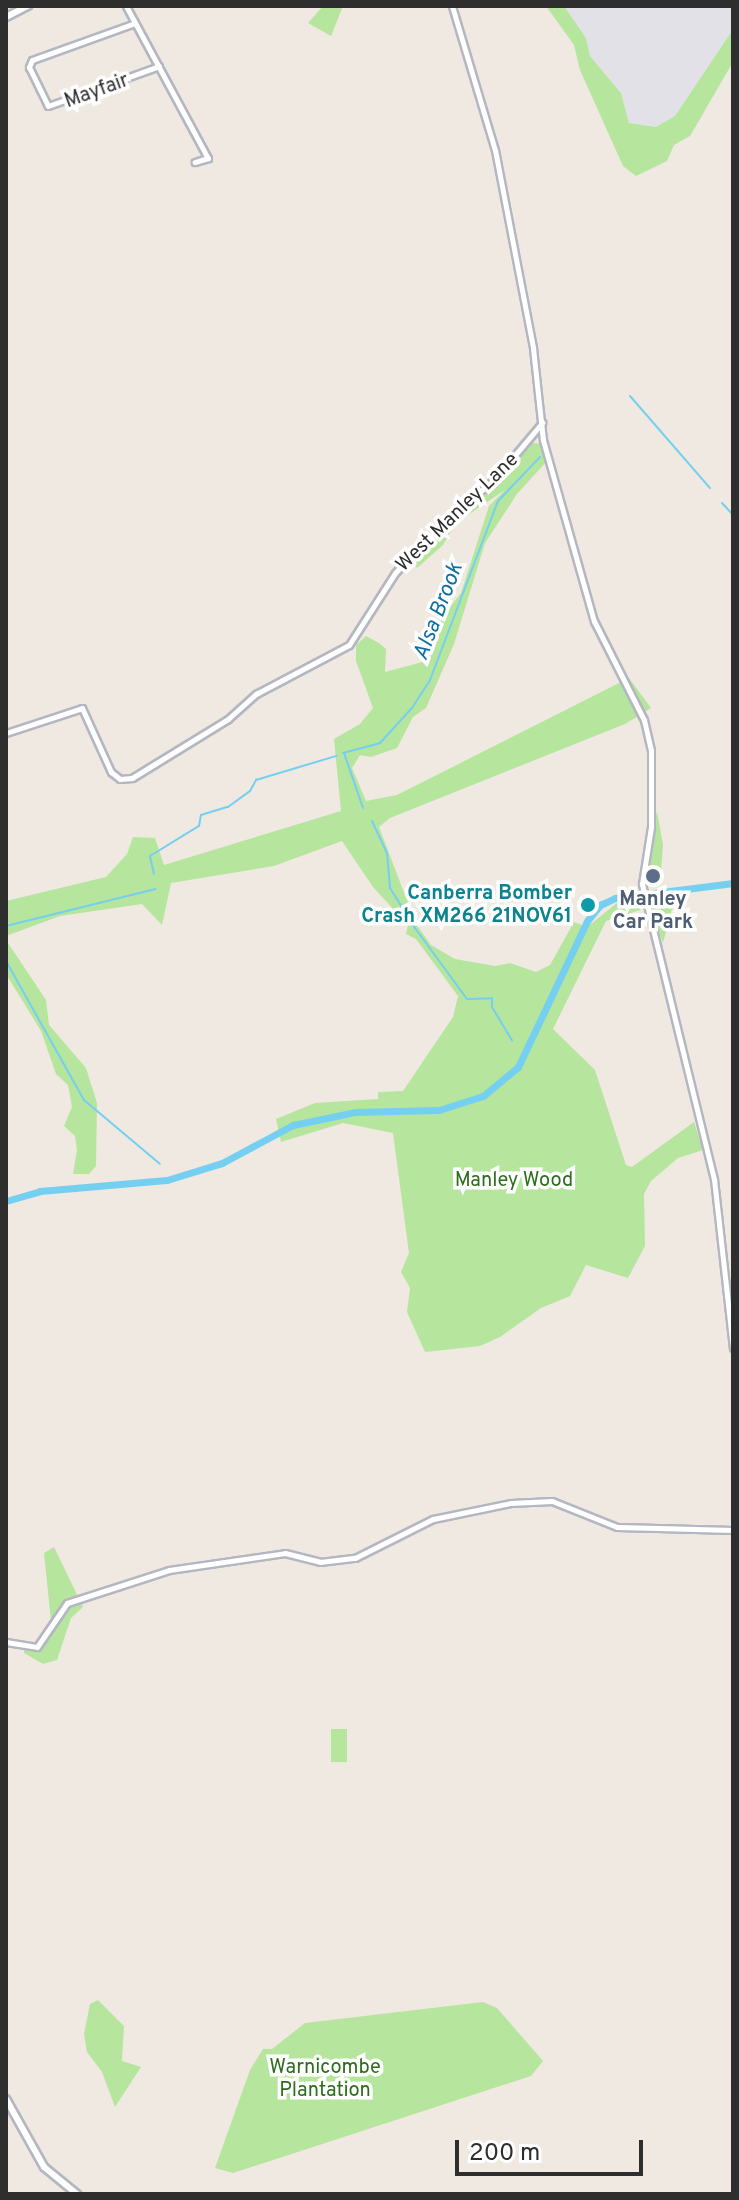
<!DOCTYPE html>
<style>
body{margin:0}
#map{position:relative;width:739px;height:2200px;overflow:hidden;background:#efe9e1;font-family:Overpass,sans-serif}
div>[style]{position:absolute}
.industrial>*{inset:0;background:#e3e1e8}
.green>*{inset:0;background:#b6e59e;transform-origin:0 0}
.stream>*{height:2px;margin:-1px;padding:0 1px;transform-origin:1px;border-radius:1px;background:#75cff0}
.canal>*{height:7px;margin:-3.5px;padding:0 3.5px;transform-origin:3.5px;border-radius:3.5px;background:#75cff0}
.roads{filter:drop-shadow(2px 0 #b4b7c1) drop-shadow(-2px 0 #b4b7c1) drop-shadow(0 2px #b4b7c1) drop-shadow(0 -2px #b4b7c1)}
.minor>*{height:5px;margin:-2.5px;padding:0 2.5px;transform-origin:2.5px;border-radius:2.5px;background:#fff}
.tertiary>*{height:6px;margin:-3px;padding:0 3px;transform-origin:3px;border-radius:3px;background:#fff}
.dots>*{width:22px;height:22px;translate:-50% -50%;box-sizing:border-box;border:4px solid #fff;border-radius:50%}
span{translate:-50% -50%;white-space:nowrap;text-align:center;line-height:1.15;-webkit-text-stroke:7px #fff;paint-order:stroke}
.street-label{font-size:20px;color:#2e2e2e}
.culture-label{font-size:20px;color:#0d838f;font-weight:700}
.right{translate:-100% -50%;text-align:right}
.service-label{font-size:20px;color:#4e5e75;font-weight:700}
.park-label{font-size:20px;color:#2c6e1b}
.water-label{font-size:22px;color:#0d6fa3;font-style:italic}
.frame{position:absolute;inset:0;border:8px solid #2e2e2e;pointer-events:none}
.scale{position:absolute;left:455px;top:2140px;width:188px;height:36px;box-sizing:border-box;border:4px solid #2e2e2e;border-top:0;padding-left:10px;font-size:24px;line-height:28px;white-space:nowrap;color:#2e2e2e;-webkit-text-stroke:6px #fff;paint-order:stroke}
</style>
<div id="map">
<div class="industrial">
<i style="clip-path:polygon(564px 6px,733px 6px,733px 35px,675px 116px,657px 127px,629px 123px,621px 92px,590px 56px,586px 38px)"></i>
</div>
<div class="green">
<i style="clip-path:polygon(323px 6px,343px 6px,331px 36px,308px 23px)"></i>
<i style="clip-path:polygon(546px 6px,564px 6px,586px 38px,590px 56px,621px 93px,629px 123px,656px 127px,675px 116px,732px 31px,733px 62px,690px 136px,674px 145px,667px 161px,636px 176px,623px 166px,580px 70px,574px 45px)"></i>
<i style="clip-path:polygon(533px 443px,544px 444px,548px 460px,517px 494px,485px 543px,454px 644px,426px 708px,413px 717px,397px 748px,371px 757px,360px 755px,352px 768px,366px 801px,397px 795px,629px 678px,651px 708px,625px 724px,390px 818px,379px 827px,416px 924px,431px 945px,455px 959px,495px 966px,510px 963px,536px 972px,550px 965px,574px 922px,587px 927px,617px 903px,639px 901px,640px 910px,606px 921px,553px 1029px,595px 1070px,626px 1165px,632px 1167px,694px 1122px,703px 1150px,678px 1158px,651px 1181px,644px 1194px,645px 1246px,628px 1278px,586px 1265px,570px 1296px,541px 1308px,500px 1337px,480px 1346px,425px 1352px,407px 1312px,410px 1288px,401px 1272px,409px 1253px,393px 1133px,343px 1123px,281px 1142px,276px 1119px,315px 1103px,378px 1099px,378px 1092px,403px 1091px,453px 1017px,458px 996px,416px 939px,406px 934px,408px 925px,373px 887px,342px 841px,274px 866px,171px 883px,162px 925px,142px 904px,60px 916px,6px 936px,6px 901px,106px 877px,127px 854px,133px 837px,155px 838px,164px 865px,341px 811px,334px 739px,360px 724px,373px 708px,356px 661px,356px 645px,366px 636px,379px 643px,386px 649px,385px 672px,430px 660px,442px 617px,461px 593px,489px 506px,505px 490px,456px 523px,443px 545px,417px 568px,411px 559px)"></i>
<i style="clip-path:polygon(657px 811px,663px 845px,661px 872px,647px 864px)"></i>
<i style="clip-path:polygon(689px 895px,673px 905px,663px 943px,648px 902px)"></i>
<i style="clip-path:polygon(6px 940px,46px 1000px,49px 1025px,86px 1068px,97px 1103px,96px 1166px,89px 1174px,73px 1174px,77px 1150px,75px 1136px,64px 1126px,72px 1107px,68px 1085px,56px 1074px,41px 1031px,6px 974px)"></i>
<i style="clip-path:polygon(54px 1547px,83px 1607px,71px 1618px,57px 1660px,43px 1664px,24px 1653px,25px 1642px,37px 1643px,51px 1621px,44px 1553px)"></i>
<i style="left:331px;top:1729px;width:16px;height:33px"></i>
<i style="clip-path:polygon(98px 2000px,124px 2026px,122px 2061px,141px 2067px,115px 2107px,102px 2072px,87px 2052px,84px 2034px,90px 2004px)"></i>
<i style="clip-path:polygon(483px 2002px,497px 2008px,543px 2061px,531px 2076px,233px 2173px,215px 2168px,250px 2070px,263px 2049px,272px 2049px,305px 2023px)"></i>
</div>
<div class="stream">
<i style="left:630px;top:396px;width:122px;rotate:49deg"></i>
<i style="left:722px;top:503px;width:16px;rotate:47deg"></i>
<i style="left:343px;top:753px;width:38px;rotate:-15deg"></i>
<i style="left:380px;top:743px;width:47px;rotate:-47.6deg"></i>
<i style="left:412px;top:708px;width:33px;rotate:-57deg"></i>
<i style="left:430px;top:680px;width:191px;rotate:-69.2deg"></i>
<i style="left:498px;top:501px;width:61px;rotate:-46.3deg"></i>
<i style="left:344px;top:753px;width:58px;rotate:70.9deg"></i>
<i style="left:372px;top:821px;width:35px;rotate:65deg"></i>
<i style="left:387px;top:853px;width:35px;rotate:85deg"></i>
<i style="left:390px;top:888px;width:47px;rotate:58deg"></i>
<i style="left:415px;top:928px;width:88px;rotate:53.8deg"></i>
<i style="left:467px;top:999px;width:25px;rotate:-2deg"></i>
<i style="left:492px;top:998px;width:9px;rotate:90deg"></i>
<i style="left:492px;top:1007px;width:39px;rotate:59deg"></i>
<i style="left:154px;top:874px;width:18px;rotate:-103deg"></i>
<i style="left:150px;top:856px;width:57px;rotate:-31.5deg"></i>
<i style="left:199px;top:826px;width:11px;rotate:-80deg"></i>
<i style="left:201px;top:815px;width:28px;rotate:-17deg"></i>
<i style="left:228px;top:807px;width:27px;rotate:-36deg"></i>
<i style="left:250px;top:791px;width:13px;rotate:-61deg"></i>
<i style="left:256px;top:780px;width:84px;rotate:-16.7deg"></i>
<i style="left:6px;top:926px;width:154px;rotate:-13.9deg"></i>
<i style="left:6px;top:961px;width:159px;rotate:60.7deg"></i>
<i style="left:84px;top:1100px;width:99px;rotate:40.1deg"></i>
</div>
<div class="canal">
<i style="left:6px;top:1201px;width:35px;rotate:-16deg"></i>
<i style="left:40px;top:1191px;width:127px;rotate:-5deg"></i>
<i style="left:167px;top:1180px;width:58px;rotate:-17.2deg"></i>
<i style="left:222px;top:1163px;width:81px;rotate:-28.2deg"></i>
<i style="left:293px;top:1125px;width:63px;rotate:-11.8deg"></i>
<i style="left:355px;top:1112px;width:84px;rotate:-1.4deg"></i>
<i style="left:439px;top:1110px;width:46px;rotate:-17.7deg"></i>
<i style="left:483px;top:1096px;width:45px;rotate:-39.6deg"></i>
<i style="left:518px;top:1067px;width:161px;rotate:-64.7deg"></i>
<i style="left:587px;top:921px;width:21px;rotate:-51deg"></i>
<i style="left:600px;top:905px;width:17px;rotate:-25deg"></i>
<i style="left:615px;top:898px;width:119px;rotate:-7.2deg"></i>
</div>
<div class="roads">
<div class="minor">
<i style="left:126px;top:6px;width:173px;rotate:61.7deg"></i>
<i style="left:208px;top:158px;width:14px;rotate:163deg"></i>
<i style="left:452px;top:6px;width:150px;rotate:73.4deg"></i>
<i style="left:495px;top:150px;width:202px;rotate:79.1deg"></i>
<i style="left:533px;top:348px;width:93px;rotate:83.8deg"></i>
<i style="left:543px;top:440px;width:188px;rotate:74.3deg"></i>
<i style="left:594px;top:621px;width:111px;rotate:63.2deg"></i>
<i style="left:644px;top:720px;width:31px;rotate:77deg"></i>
<i style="left:651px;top:750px;width:77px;rotate:90deg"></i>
<i style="left:651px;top:827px;width:58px;rotate:99deg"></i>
<i style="left:642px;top:884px;width:304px;rotate:76.3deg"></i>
<i style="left:714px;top:1179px;width:170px;rotate:83.6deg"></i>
<i style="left:135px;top:23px;width:109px;rotate:160.2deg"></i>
<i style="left:32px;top:60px;width:8px;rotate:113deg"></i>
<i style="left:29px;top:67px;width:43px;rotate:64deg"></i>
<i style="left:48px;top:106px;width:118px;rotate:-19.8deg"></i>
<i style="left:6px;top:733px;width:80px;rotate:-18.2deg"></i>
<i style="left:82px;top:708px;width:70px;rotate:65.6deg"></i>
<i style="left:111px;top:772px;width:11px;rotate:38deg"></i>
<i style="left:120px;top:779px;width:12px;rotate:-5deg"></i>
<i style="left:132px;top:778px;width:113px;rotate:-31.6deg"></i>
<i style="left:228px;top:719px;width:38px;rotate:-42deg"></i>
<i style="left:256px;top:694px;width:105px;rotate:-27.8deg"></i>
<i style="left:349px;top:645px;width:85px;rotate:-57.4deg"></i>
<i style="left:395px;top:573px;width:61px;rotate:-47.7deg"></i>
<i style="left:436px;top:528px;width:75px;rotate:-39.6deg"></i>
<i style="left:494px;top:480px;width:75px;rotate:-49.9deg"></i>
<i style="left:6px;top:1642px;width:31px;rotate:9deg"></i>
<i style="left:37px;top:1647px;width:53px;rotate:-55.7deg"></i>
<i style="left:67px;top:1603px;width:107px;rotate:-17.9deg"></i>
<i style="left:169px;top:1570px;width:117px;rotate:-8.3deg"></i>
<i style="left:285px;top:1553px;width:36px;rotate:14deg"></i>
<i style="left:320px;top:1562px;width:35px;rotate:-7deg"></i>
<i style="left:355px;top:1558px;width:87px;rotate:-26.6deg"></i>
<i style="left:433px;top:1519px;width:80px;rotate:-11.6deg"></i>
<i style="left:511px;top:1503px;width:41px;rotate:-2.8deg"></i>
<i style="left:552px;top:1501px;width:70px;rotate:21.8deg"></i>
<i style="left:617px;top:1527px;width:116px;rotate:1.5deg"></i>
</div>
<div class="tertiary">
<i style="left:6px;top:17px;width:25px;rotate:-27deg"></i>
<i style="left:6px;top:2099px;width:78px;rotate:60.8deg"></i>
<i style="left:44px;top:2167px;width:43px;rotate:39.3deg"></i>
</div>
</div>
<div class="dots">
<i style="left:653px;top:876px;background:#5c6f8a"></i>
<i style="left:588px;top:905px;background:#0f9aa8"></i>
</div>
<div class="street-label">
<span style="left:97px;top:92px;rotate:-20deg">Mayfair</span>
<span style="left:458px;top:513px;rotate:-44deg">West Manley Lane</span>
</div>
<div class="culture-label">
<span class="right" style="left:572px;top:906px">Canberra Bomber<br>Crash XM266 21NOV61</span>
</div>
<div class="service-label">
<span style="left:653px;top:912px">Manley<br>Car Park</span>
</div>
<div class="park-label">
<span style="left:514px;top:1181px">Manley Wood</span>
<span style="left:325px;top:2080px">Warnicombe<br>Plantation</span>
</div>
<div class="water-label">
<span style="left:439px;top:612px;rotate:-69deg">Alsa Brook</span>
</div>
<div class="frame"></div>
<div class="scale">200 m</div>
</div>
